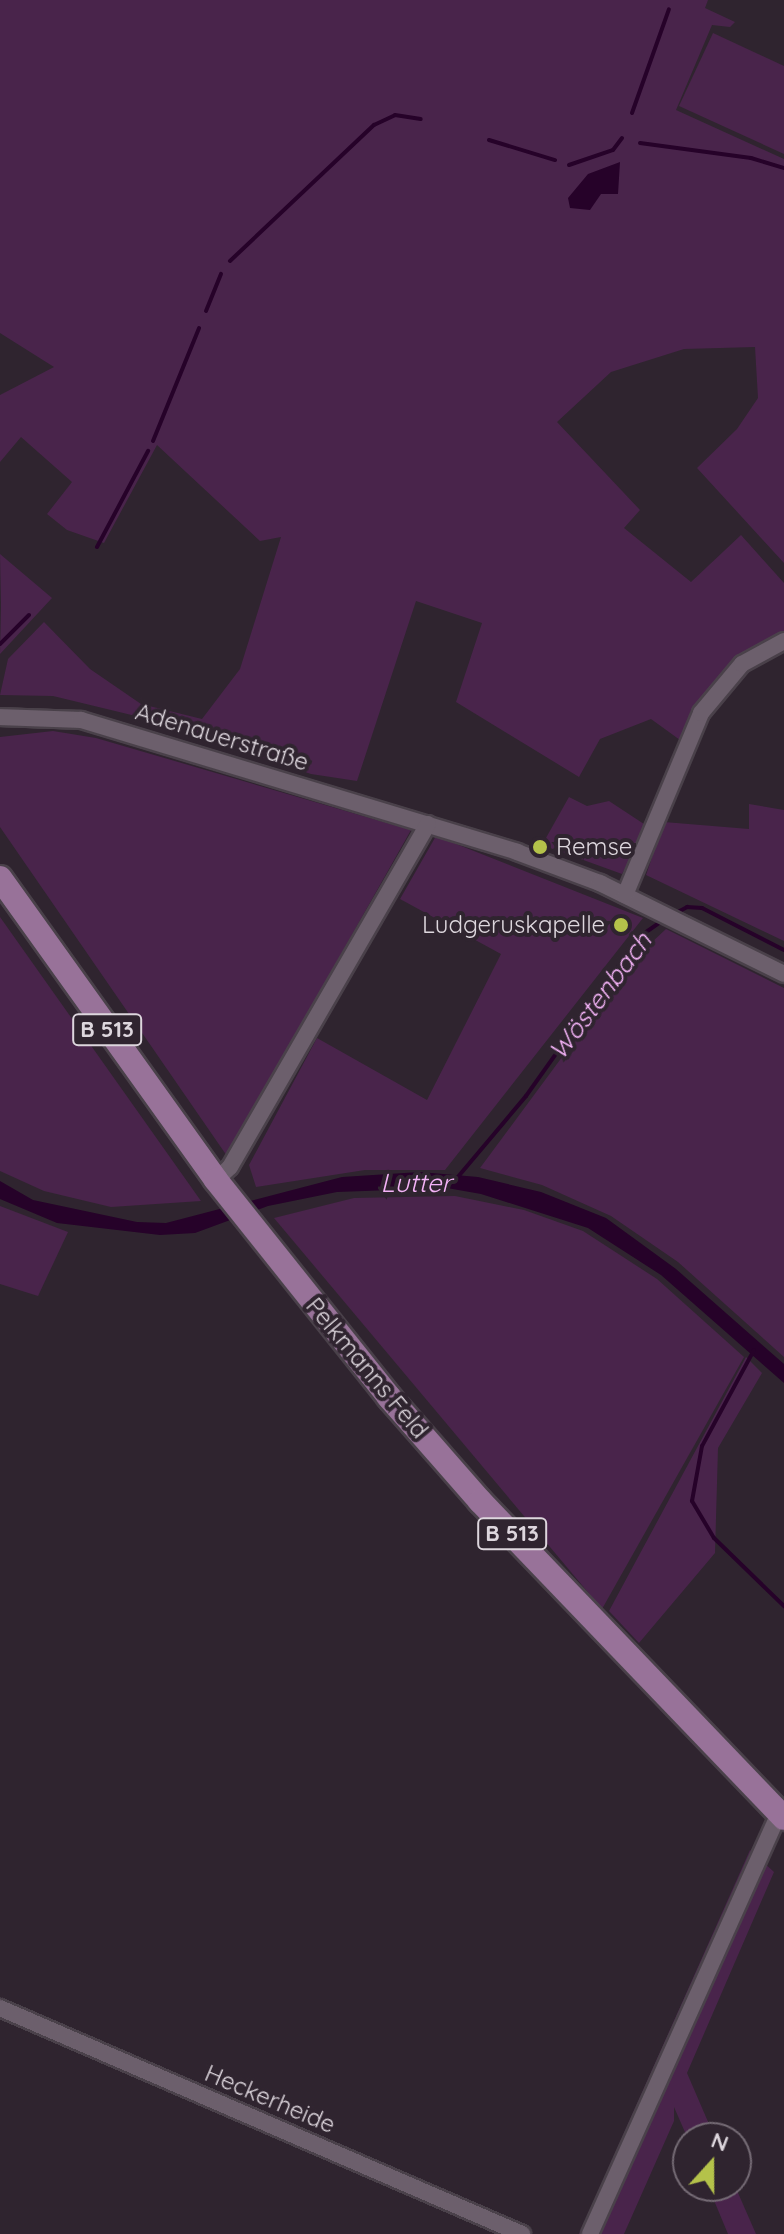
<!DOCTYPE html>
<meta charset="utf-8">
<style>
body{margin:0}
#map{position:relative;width:784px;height:2234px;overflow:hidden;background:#2f242f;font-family:Quicksand,sans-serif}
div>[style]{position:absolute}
.green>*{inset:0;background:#49244b}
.water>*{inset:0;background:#260229}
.stream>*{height:4px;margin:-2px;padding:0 2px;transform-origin:2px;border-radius:2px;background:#260229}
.roads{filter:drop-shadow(2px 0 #4a414a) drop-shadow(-2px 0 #4a414a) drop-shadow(0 2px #4a414a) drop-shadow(0 -2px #4a414a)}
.minor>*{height:16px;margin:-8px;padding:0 8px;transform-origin:8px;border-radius:8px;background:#6c5f6c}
.primary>*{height:24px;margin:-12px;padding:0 12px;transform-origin:12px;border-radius:12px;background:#987299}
.dots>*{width:22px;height:22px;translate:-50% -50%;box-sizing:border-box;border:4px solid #2f242f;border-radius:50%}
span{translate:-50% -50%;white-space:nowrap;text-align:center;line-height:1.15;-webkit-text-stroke:8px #2f242f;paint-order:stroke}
.shield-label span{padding:2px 6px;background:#2f242f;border:2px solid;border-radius:6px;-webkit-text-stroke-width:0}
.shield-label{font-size:22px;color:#ddd6dd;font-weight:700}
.street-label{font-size:24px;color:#ddd6dd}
.poi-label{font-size:24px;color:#ddd6dd}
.left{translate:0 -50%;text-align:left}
.right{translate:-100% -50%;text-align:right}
.water-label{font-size:26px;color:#f4b3f7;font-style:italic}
.north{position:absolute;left:672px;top:2122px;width:80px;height:80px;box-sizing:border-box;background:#2f242f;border:2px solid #756b75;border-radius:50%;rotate:21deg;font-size:22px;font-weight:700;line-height:32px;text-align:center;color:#ddd6dd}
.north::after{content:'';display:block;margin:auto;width:28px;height:36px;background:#b4c24a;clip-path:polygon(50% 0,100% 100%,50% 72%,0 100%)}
</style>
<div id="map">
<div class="green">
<i style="clip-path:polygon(0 0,708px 0,705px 8px,735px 22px,730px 27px,712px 25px,676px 110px,784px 159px,784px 563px,697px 468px,737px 429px,758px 398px,755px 347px,684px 349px,611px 372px,557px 422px,640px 510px,624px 528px,691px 582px,741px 535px,784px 583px,784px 632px,737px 658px,714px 681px,680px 740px,651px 719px,600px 739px,579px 777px,456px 702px,482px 623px,416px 601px,357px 781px,311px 774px,144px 718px,53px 696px,0 695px,8px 659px,44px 622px,90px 669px,141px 704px,202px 719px,240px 669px,281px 537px,260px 541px,157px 445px,104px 543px,67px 530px,47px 514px,72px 482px,21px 437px,0 462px,0 395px,54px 367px,0 333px)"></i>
<i style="clip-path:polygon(713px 33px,784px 66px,784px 154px,679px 106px)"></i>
<i style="clip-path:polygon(0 554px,52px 598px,0 654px,1px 605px)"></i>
<i style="clip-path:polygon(53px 731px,96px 738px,411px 830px,227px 1156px,0 827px,0 737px)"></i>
<i style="clip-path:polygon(569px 797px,587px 806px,609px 801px,647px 826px,622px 874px,542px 845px)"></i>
<i style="clip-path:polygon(749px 804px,784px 810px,784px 941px,646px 875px,664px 822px,749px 829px)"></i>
<i style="clip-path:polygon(436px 836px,643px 918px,445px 1170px,365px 1170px,256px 1187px,249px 1165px,317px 1038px,427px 1100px,501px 954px,400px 899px)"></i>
<i style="clip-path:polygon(0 917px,201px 1201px,111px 1207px,44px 1191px,0 1171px)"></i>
<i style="clip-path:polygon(666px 929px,784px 988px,784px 1357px,678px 1262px,611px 1216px,542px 1185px,480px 1168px,636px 957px)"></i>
<i style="clip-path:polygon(455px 1196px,524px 1210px,583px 1231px,657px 1279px,744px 1357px,602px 1609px,274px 1218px,354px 1198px)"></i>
<i style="clip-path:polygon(0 1206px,68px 1232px,38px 1296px,0 1284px)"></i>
<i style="clip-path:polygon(746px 1357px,762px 1373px,718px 1448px,715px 1553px,639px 1643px,609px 1611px)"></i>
<i style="clip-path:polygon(750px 1850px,774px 1872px,687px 2073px,715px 2138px,688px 2139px,674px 2107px,674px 2121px,624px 2234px,579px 2234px)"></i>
<i style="clip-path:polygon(708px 2186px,735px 2186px,756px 2234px,728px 2234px)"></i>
</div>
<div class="water">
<i style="clip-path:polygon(620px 162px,618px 194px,601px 194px,590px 210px,570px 208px,568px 198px,588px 174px)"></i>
<i style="clip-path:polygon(420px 1172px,478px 1177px,541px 1192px,606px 1218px,676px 1269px,784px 1364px,784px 1383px,661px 1275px,588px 1228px,481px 1194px,447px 1188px,337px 1192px,268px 1206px,195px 1233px,160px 1235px,57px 1223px,0 1199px,0 1181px,33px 1200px,137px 1222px,166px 1223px,342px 1177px)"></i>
</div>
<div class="stream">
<i style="left:632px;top:113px;width:110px;rotate:-70.4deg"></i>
<i style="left:489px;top:140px;width:69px;rotate:16.9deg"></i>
<i style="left:640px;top:143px;width:112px;rotate:7.7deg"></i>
<i style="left:751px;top:158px;width:34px;rotate:17deg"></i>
<i style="left:569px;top:165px;width:46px;rotate:-18.8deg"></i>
<i style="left:613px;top:150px;width:15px;rotate:-53deg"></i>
<i style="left:230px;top:261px;width:198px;rotate:-43.4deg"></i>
<i style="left:374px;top:125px;width:23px;rotate:-25deg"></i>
<i style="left:395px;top:115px;width:26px;rotate:9deg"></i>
<i style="left:206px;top:311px;width:40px;rotate:-68deg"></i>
<i style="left:153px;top:441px;width:122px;rotate:-67.8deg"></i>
<i style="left:97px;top:547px;width:109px;rotate:-62deg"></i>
<i style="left:0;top:644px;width:41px;rotate:-45deg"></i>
<i style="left:674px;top:914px;width:15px;rotate:-28deg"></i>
<i style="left:687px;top:907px;width:15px;rotate:4deg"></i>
<i style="left:702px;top:908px;width:92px;rotate:27.1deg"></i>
<i style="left:457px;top:1178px;width:107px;rotate:-49.9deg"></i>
<i style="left:526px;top:1096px;width:195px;rotate:-54.6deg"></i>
<i style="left:639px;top:937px;width:29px;rotate:-35deg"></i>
<i style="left:754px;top:1350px;width:109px;rotate:118.4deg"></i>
<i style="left:702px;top:1446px;width:56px;rotate:100.3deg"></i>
<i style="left:692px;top:1501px;width:43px;rotate:59.3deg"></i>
<i style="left:714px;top:1538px;width:98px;rotate:44.2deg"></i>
</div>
<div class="roads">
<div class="minor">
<i style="left:0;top:717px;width:81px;rotate:2.1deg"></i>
<i style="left:81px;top:720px;width:456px;rotate:16.8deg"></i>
<i style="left:517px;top:852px;width:89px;rotate:20.5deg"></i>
<i style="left:600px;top:883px;width:205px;rotate:26.3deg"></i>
<i style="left:625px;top:895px;width:197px;rotate:-67.3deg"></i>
<i style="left:701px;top:713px;width:64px;rotate:-50.1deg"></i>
<i style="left:742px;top:664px;width:48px;rotate:-28.7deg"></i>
<i style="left:216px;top:1180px;width:19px;rotate:-43deg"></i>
<i style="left:230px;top:1167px;width:396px;rotate:-60deg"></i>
<i style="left:0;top:2008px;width:569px;rotate:23.41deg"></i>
<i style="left:590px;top:2234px;width:461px;rotate:-65.8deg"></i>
</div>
<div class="primary">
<i style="left:0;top:878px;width:371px;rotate:54.4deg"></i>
<i style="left:216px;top:1180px;width:278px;rotate:51.4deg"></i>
<i style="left:389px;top:1397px;width:138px;rotate:48.8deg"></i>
<i style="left:480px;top:1501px;width:439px;rotate:46.2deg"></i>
</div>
</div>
<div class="dots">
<i style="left:540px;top:847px;background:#b4c24a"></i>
<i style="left:621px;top:925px;background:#b4c24a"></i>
</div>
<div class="shield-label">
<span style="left:107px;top:1030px">B 513</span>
<span style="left:512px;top:1534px">B 513</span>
</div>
<div class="street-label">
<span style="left:222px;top:737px;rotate:17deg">Adenauerstraße</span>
<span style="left:367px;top:1368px;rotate:50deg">Pelkmanns Feld</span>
<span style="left:270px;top:2099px;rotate:23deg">Heckerheide</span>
</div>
<div class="poi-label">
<span class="left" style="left:556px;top:847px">Remse</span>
<span class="right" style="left:605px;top:925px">Ludgeruskapelle</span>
</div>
<div class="water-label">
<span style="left:600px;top:996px;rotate:-53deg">Wöstenbach</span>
<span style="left:416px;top:1183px">Lutter</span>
</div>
<div class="north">N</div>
</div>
